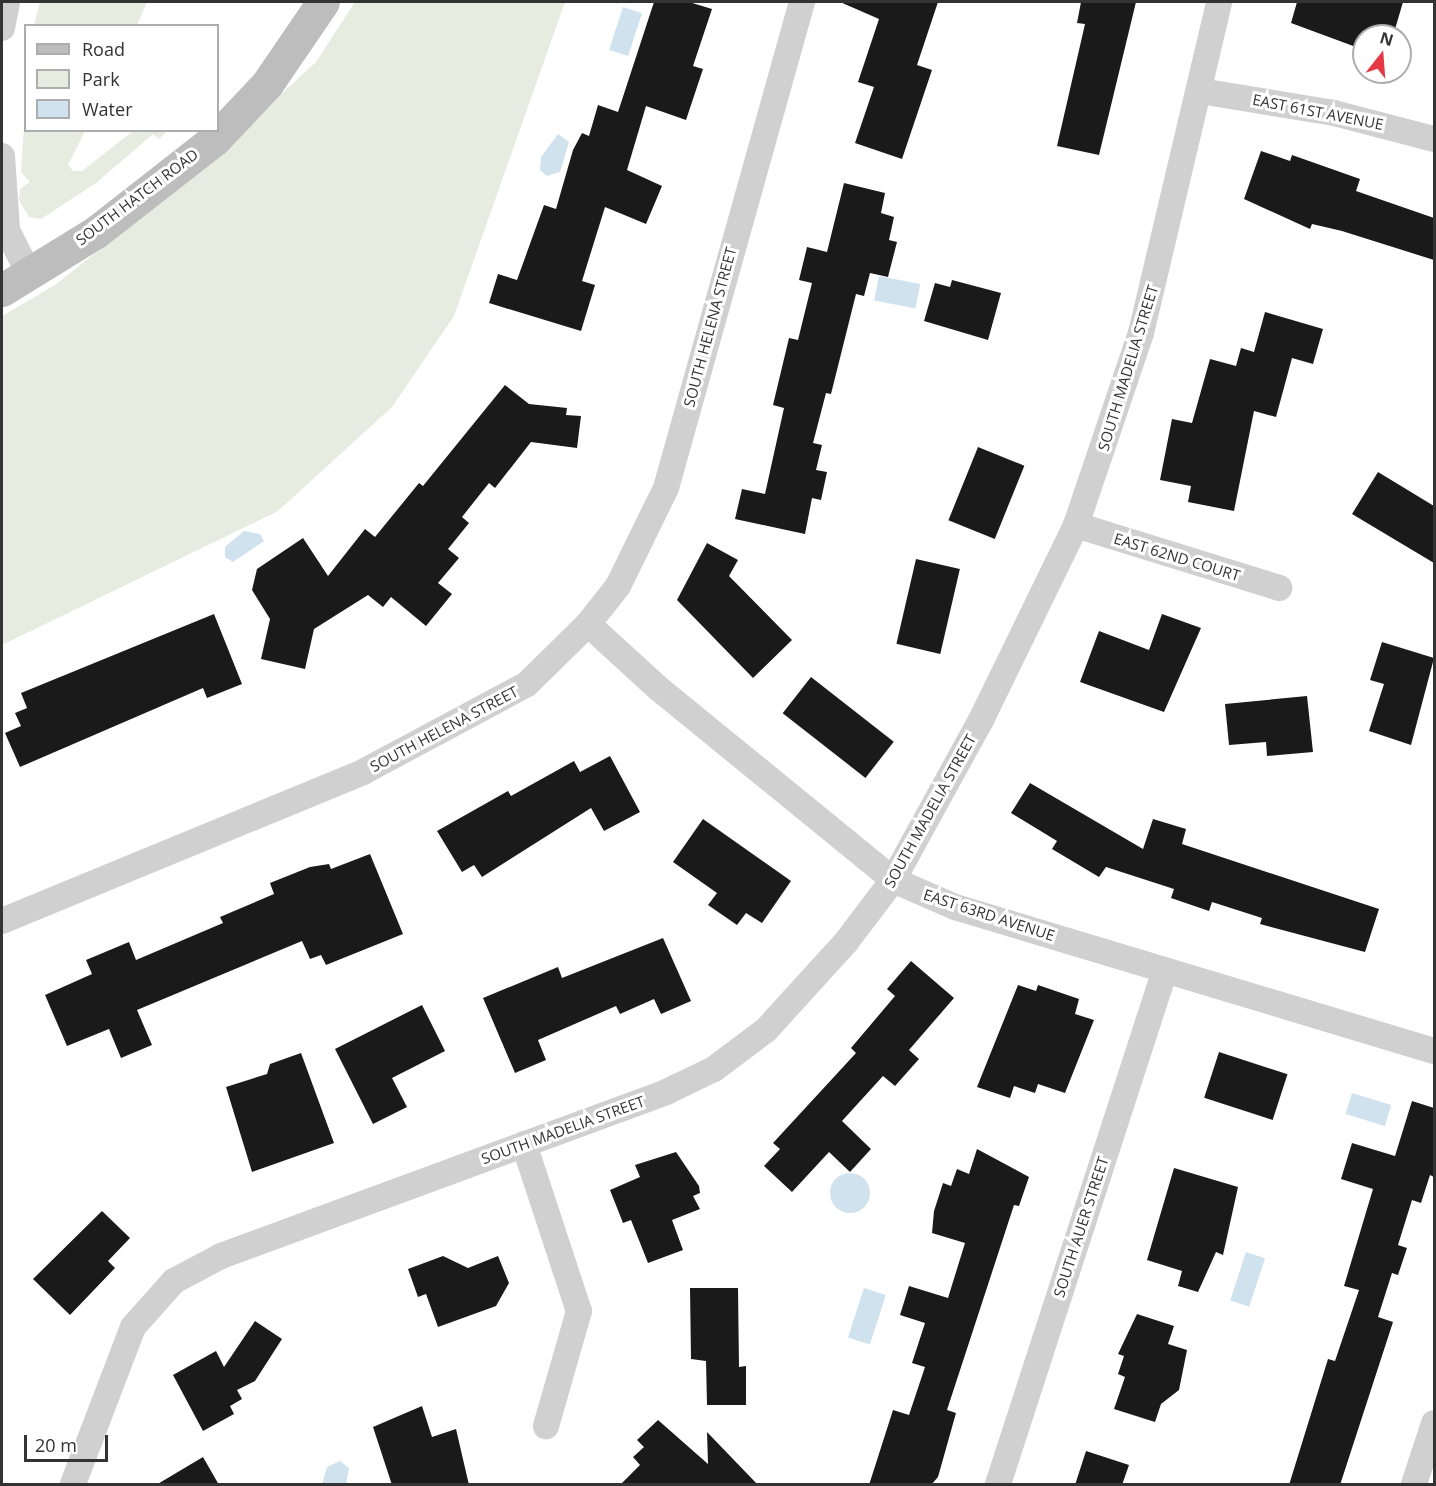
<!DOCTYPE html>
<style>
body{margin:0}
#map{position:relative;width:1436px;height:1486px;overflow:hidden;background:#fff;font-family:"Open Sans",sans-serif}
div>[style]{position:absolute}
.green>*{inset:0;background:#e6ecdf}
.water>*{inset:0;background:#cfe2ee;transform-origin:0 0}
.round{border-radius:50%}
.building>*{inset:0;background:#1a1a1a;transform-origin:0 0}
.street>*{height:26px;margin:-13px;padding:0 13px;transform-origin:13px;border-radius:13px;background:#d0d0d0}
.secondary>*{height:33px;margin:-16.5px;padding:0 16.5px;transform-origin:16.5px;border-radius:16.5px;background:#bdbdbd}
span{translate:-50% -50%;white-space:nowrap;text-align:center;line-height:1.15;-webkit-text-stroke:6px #fff;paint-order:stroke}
.street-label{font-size:15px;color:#333}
.frame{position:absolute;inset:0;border:3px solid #333;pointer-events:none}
.legend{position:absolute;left:24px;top:24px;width:195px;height:108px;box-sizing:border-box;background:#fff;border:2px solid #adadad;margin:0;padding:8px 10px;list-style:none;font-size:18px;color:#333}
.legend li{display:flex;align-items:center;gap:12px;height:30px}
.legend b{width:30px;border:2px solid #adadad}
.north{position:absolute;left:1352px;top:24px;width:60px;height:60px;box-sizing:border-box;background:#fff;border:2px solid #adadad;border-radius:50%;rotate:17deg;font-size:16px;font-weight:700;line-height:24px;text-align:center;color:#333}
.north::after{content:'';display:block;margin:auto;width:21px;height:27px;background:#e63946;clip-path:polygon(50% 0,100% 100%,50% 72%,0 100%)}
.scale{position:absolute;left:24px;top:1435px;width:84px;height:27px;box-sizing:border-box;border:3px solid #333;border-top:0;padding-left:8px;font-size:18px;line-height:21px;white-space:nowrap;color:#333;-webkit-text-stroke:4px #fff;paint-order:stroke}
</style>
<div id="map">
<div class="green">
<i style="clip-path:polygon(40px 2px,147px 2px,137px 25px,34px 25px)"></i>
<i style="clip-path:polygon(355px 2px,565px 2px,454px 316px,392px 407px,278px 511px,2px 645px,2px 316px,55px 285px,188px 180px,316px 62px)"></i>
<i style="clip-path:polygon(25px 114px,26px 130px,85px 131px,68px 165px,73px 171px,82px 171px,133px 131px,167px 131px,159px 139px,153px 134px,96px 183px,41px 219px,29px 217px,19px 200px,20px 189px,30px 182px,21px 172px)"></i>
</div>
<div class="water">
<i style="left:623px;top:7px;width:20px;height:45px;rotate:18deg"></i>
<i style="clip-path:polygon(558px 134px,569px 142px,560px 172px,547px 176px,540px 170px,541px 157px)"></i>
<i style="left:879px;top:276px;width:42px;height:25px;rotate:11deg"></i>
<i style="clip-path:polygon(244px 531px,260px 534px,264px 541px,233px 562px,225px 557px,225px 547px)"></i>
<i style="left:1352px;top:1093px;width:41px;height:22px;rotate:17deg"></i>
<i class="round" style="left:830px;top:1173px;width:40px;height:40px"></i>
<i style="left:1246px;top:1252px;width:20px;height:51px;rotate:18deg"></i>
<i style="left:864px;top:1288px;width:23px;height:52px;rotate:18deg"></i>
<i style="clip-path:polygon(340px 1461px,349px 1468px,346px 1484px,322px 1484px,327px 1467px)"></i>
</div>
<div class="building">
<i style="clip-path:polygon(654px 2px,689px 2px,712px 9px,693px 66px,703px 69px,686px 120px,646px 106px,627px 170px,662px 186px,646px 224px,605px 207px,582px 281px,595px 285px,581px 331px,489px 303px,498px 274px,517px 280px,544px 205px,556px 209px,573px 150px,582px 133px,589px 136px,598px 105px,618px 112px)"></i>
<i style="clip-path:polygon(840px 2px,938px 2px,917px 65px,932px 70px,902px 159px,855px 143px,874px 87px,858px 82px,879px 19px)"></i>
<i style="clip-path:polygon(1081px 2px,1136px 2px,1099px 155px,1057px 146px,1085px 24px,1077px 23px)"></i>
<i style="clip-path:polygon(1297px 2px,1403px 2px,1393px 36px,1364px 36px,1364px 50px,1291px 23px)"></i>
<i style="clip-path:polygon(1261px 151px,1290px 161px,1292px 155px,1360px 179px,1356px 191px,1434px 218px,1434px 260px,1342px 231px,1312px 224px,1310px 229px,1244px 199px)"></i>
<i style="clip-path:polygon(844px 183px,885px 193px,881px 213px,894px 217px,889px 240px,897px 242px,888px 277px,870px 273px,864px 296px,856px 294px,831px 394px,826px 393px,813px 443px,822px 445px,816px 470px,827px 472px,821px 500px,812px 498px,805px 534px,735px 519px,742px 489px,765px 494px,784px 408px,773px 405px,789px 338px,798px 340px,812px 283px,799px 280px,807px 247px,827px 252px)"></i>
<i style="clip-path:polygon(952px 280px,1001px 293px,988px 340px,924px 321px,935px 283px,950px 287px)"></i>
<i style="clip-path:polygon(1265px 312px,1323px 329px,1313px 364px,1292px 358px,1276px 417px,1254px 411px,1234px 511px,1188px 502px,1191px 486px,1160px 480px,1172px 419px,1192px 423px,1210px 359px,1236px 366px,1241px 348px,1254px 352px)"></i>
<i style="clip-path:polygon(505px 385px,529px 404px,567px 408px,566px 415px,581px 416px,577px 448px,531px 442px,495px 488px,489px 483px,462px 517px,469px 523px,448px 549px,459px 558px,438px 583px,452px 594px,426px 626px,391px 597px,383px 607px,368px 595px,314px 629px,305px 669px,261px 659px,270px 619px,252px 590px,257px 569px,303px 538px,328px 576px,365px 529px,375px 537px,419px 483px,423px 486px)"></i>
<i style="left:978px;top:447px;width:50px;height:79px;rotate:22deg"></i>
<i style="clip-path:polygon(1378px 472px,1434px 506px,1434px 563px,1352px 514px)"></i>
<i style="clip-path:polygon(707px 543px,738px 560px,729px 576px,792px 640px,753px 678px,677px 600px)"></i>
<i style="left:916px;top:559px;width:45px;height:87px;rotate:13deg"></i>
<i style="clip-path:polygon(214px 614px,242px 684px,207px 698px,203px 688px,20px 767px,5px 733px,21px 726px,15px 713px,27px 708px,21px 693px)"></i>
<i style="clip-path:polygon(1162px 614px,1201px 628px,1164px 712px,1080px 682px,1099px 631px,1149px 650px)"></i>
<i style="clip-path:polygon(1382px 642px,1434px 658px,1411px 745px,1369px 731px,1384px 684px,1370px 680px)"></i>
<i style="left:811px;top:677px;width:105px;height:46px;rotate:38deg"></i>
<i style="clip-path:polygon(1307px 696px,1313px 752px,1267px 756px,1266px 742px,1229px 745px,1225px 704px)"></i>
<i style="clip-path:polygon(610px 756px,640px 812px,604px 831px,591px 808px,482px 877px,474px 865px,462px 872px,437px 831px,508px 791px,511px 796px,574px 761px,580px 772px)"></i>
<i style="clip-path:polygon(1030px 783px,1143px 849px,1153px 819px,1186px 829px,1182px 844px,1379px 909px,1365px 952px,1260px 924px,1262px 918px,1212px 902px,1209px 911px,1171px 898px,1174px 889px,1106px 867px,1099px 877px,1052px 849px,1057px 841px,1011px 813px)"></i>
<i style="clip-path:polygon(703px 819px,791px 881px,762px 923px,746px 913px,737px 925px,708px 905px,717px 893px,673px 862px)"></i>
<i style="clip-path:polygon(370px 854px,403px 934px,326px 965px,321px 955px,310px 959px,302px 941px,137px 1010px,152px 1045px,121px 1058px,109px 1029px,67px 1046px,45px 995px,92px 974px,86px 960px,129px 942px,136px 960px,223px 923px,220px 917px,274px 894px,270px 883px,310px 867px,329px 864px,331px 869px)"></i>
<i style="clip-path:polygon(663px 938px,691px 1001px,661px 1014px,654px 999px,620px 1014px,616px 1006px,538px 1040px,546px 1060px,515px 1073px,483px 998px,558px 967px,562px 978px)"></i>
<i style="clip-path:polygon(911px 961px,954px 998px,909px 1050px,919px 1059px,895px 1086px,883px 1076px,842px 1121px,871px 1149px,850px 1172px,829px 1152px,792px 1192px,764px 1166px,780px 1149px,773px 1143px,856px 1053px,851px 1048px,895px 996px,887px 989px)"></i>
<i style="clip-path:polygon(1018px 985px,1036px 991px,1038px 985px,1079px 999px,1075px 1014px,1094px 1020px,1065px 1093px,1038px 1084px,1035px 1093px,1014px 1086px,1010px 1098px,977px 1087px)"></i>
<i style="clip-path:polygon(422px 1005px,445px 1051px,392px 1078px,407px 1107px,373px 1124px,335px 1049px)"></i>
<i style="left:1219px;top:1052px;width:72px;height:48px;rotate:18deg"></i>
<i style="clip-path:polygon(301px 1053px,334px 1143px,252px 1172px,226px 1087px,267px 1074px,270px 1064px)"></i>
<i style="clip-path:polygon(1412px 1101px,1434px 1108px,1434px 1177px,1430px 1175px,1421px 1203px,1412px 1200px,1398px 1245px,1407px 1248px,1398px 1275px,1392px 1273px,1378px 1317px,1393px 1322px,1340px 1485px,1289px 1485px,1328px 1359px,1335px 1361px,1359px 1290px,1344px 1286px,1373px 1189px,1341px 1179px,1352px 1143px,1395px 1156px)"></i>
<i style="clip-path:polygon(977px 1149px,1029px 1177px,1019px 1206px,1014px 1205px,947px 1410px,956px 1413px,938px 1477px,931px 1485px,869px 1485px,893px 1410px,909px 1415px,925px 1367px,912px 1363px,925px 1323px,900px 1315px,909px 1286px,948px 1298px,965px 1243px,932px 1233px,934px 1211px,943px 1183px,951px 1186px,957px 1169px,969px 1174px)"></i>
<i style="clip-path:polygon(676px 1152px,699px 1186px,700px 1193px,693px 1196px,700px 1209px,672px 1220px,683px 1250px,648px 1263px,631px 1220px,623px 1223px,610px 1190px,640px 1177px,635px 1165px)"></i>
<i style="clip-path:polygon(1174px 1168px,1238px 1187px,1223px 1255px,1216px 1252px,1198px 1292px,1178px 1286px,1182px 1271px,1147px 1260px)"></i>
<i style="clip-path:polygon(102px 1211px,130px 1238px,108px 1261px,115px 1268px,70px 1315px,33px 1279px)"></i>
<i style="clip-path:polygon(443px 1256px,468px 1268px,498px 1256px,509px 1283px,496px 1306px,438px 1327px,426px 1294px,418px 1297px,408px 1269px)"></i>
<i style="clip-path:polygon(690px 1288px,738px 1288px,739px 1367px,746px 1366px,746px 1405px,707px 1405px,706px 1361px,691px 1359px)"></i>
<i style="clip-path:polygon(1137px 1314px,1174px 1326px,1168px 1344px,1187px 1350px,1179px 1390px,1161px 1404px,1155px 1422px,1114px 1409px,1125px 1377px,1118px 1374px,1124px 1356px,1118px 1354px)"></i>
<i style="clip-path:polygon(255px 1321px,282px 1339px,255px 1381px,237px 1390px,242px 1399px,230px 1406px,234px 1414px,203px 1431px,173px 1375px,216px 1351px,224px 1367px)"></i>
<i style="clip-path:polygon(422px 1406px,432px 1437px,456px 1429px,469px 1485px,392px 1485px,373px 1427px)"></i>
<i style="clip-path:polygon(658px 1420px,708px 1464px,707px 1432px,758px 1485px,620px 1485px,640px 1465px,633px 1457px,644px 1447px,637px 1440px)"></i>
<i style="clip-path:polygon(1086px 1451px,1129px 1465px,1122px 1485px,1075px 1485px)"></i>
<i style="clip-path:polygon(203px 1457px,219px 1485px,156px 1485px)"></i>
</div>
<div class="street">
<i style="left:2px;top:28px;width:26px;rotate:-79deg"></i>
<i style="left:1200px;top:91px;width:136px;rotate:9.3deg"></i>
<i style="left:1334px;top:113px;width:103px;rotate:14.6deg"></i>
<i style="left:2px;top:156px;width:74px;rotate:86.1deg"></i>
<i style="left:7px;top:230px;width:47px;rotate:63.4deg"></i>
<i style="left:1076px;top:525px;width:213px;rotate:17.2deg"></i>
<i style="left:588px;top:624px;width:95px;rotate:42.4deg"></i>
<i style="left:658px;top:688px;width:303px;rotate:39.2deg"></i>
<i style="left:893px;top:880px;width:68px;rotate:23.5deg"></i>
<i style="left:955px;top:907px;width:500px;rotate:16.73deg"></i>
<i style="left:2px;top:921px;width:391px;rotate:-22.4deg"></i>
<i style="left:363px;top:772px;width:186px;rotate:-28.2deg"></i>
<i style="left:527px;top:684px;width:86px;rotate:-44.5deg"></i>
<i style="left:588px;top:624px;width:48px;rotate:-51.7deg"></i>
<i style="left:618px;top:586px;width:109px;rotate:-63.9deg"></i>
<i style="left:666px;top:488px;width:505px;rotate:-74.37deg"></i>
<i style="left:524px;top:1144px;width:176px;rotate:71.8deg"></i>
<i style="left:579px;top:1311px;width:120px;rotate:106deg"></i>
<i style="left:73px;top:1484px;width:168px;rotate:-69.1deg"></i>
<i style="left:133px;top:1327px;width:62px;rotate:-48.3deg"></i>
<i style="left:174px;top:1281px;width:53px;rotate:-28deg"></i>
<i style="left:221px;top:1256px;width:474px;rotate:-20.2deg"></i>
<i style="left:666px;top:1092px;width:53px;rotate:-25.6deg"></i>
<i style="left:714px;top:1069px;width:65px;rotate:-36.9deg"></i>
<i style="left:766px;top:1030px;width:119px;rotate:-47.7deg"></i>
<i style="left:846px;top:942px;width:78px;rotate:-52.8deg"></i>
<i style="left:893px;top:880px;width:183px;rotate:-61.2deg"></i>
<i style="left:981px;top:720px;width:217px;rotate:-64deg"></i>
<i style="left:1076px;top:525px;width:203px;rotate:-71.3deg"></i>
<i style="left:1141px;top:333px;width:340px;rotate:-76.7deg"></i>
<i style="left:998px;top:1484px;width:540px;rotate:-72deg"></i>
<i style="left:1414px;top:1484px;width:64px;rotate:-71.8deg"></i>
</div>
<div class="secondary">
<i style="left:2px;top:290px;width:110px;rotate:-31.7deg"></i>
<i style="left:96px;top:232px;width:151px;rotate:-38deg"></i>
<i style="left:215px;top:139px;width:76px;rotate:-46.6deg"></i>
<i style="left:267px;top:84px;width:99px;rotate:-55.7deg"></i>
</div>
<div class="street-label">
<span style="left:1318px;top:112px;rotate:11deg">EAST 61ST AVENUE</span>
<span style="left:137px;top:197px;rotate:-37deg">SOUTH HATCH ROAD</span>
<span style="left:710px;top:327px;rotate:-75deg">SOUTH HELENA STREET</span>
<span style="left:1128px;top:368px;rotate:-73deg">SOUTH MADELIA STREET</span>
<span style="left:1177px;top:557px;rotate:17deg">EAST 62ND COURT</span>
<span style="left:444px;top:729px;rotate:-28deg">SOUTH HELENA STREET</span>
<span style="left:930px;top:811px;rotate:-61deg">SOUTH MADELIA STREET</span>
<span style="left:989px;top:915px;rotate:18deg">EAST 63RD AVENUE</span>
<span style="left:563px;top:1130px;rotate:-20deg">SOUTH MADELIA STREET</span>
<span style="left:1081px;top:1227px;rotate:-72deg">SOUTH AUER STREET</span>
</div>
<div class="frame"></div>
<ul class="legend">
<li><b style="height:8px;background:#bdbdbd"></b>Road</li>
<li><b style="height:16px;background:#e6ecdf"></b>Park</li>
<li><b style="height:16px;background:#cfe2ee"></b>Water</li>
</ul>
<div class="north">N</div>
<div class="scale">20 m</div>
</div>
